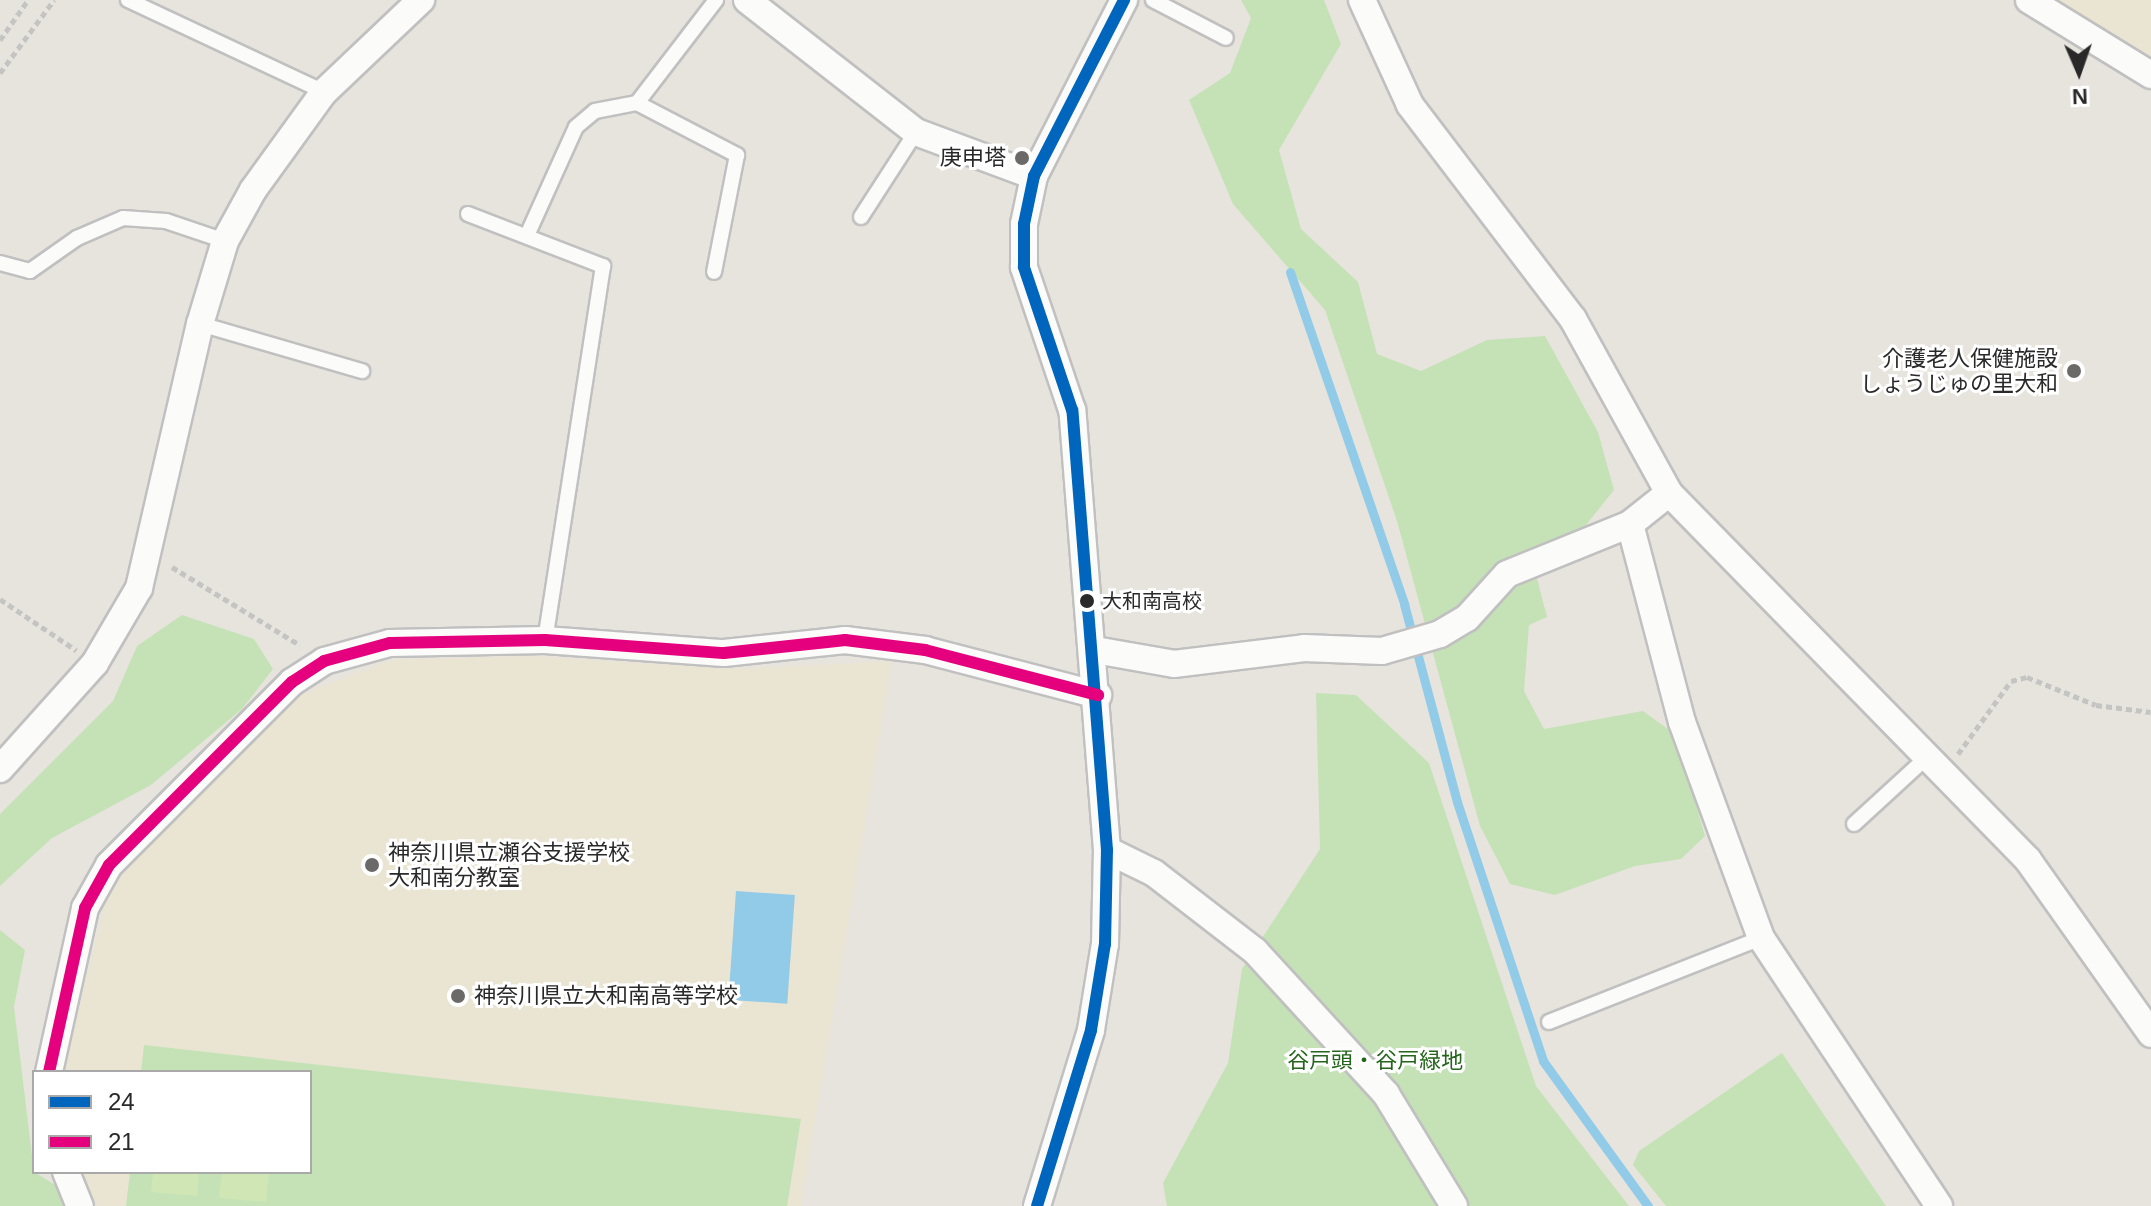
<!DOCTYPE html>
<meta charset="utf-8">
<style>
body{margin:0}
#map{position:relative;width:2151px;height:1206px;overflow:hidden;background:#e7e4de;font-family:Arial,"Noto Sans JP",sans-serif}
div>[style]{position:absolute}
.education>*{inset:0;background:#eae4d3}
.green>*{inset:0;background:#c5e2b7}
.pitch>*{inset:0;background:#d0e6b5}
.water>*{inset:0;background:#92cbe8;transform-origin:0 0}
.stream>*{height:9px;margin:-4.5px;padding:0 4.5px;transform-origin:4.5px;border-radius:4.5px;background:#92cbe8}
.path>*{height:5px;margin-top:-2.5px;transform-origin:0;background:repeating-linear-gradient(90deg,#c4c4c3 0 6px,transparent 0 10px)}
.roads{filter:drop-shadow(2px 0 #c1c0c0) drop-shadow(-2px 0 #c1c0c0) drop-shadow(0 2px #c1c0c0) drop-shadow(0 -2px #c1c0c0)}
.lane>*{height:14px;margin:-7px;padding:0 7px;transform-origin:7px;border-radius:7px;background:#fbfbfa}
.street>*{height:26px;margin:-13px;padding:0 13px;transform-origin:13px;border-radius:13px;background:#fbfbfa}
.bus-1>*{height:12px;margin:-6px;padding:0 6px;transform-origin:6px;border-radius:6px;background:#0065bd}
.bus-2>*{height:12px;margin:-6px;padding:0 6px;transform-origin:6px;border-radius:6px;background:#e5007d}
.dots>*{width:22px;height:22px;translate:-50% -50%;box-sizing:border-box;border:4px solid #fff;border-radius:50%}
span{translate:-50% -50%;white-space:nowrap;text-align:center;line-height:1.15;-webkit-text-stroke:6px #fff;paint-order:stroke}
.bus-label{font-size:20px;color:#292929}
.left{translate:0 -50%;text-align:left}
.poi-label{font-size:22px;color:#292929}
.right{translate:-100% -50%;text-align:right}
.park-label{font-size:22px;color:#24641b}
.legend{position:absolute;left:32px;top:1070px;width:280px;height:104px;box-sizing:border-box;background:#fff;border:2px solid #a9a9a9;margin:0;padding:10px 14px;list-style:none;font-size:24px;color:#292929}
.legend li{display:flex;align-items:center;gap:16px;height:40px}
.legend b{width:40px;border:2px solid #a9a9a9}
.north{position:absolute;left:2039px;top:32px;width:80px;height:80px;-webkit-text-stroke:6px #fff;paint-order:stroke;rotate:178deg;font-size:22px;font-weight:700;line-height:32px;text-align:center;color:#292929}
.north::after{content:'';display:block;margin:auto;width:28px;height:36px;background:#292929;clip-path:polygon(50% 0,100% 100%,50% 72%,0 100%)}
</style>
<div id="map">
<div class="education">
<i style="clip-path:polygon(2035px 0,2151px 0,2151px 72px)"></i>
<i style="clip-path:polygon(530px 656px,729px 669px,892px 661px,801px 1206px,97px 1206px,82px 1172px,310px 1172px,310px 1072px,63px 1072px,108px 894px,158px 831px,303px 694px,392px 660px)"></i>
</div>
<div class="green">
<i style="clip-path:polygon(1241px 0,1324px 0,1341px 44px,1279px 150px,1301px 229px,1358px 282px,1377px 354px,1421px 371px,1487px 340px,1545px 336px,1598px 432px,1614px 490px,1586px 525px,1531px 555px,1547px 617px,1529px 625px,1524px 691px,1544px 729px,1643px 711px,1676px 735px,1705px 836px,1681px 859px,1635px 866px,1555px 895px,1510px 884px,1480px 826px,1397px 521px,1325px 310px,1233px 204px,1189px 100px,1230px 73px,1251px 18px)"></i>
<i style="clip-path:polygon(182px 615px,254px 639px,273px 669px,242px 709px,151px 785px,52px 838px,0 886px,0 814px,113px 701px,137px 646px)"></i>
<i style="clip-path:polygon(1316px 693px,1356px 695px,1429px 763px,1536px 1086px,1629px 1206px,1167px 1206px,1163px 1183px,1228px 1063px,1242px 969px,1320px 849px)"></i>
<i style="clip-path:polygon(0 930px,25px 950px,14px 1007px,34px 1172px,90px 1206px,0 1206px)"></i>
<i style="clip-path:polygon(144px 1045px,801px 1119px,787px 1206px,126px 1206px,130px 1172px,310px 1172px,310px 1072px,141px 1072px)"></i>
<i style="clip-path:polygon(1782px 1053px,1886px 1206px,1666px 1206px,1633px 1165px,1639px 1151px)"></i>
</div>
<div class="pitch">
<i style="clip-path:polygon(153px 1172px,199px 1172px,197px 1196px,151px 1192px)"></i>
<i style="clip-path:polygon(222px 1172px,269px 1172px,266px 1202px,219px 1198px)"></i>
</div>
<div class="water">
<i style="left:736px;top:891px;width:59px;height:109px;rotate:4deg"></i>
</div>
<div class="stream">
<i style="left:1290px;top:272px;width:351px;rotate:71deg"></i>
<i style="left:1404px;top:604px;width:205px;rotate:75deg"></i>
<i style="left:1457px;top:802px;width:273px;rotate:71.6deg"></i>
<i style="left:1543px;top:1061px;width:179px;rotate:54.1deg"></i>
</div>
<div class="path">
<i style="left:0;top:40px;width:49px;rotate:-55deg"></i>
<i style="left:0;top:73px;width:91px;rotate:-53.5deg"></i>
<i style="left:172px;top:567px;width:150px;rotate:31.4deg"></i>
<i style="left:0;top:599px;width:92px;rotate:33.9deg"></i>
<i style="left:1958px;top:754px;width:90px;rotate:-54deg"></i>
<i style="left:2011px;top:681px;width:16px;rotate:-14deg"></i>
<i style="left:2027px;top:677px;width:74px;rotate:22.1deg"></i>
<i style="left:2096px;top:705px;width:55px;rotate:7.3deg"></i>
</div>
<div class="roads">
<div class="lane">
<i style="left:128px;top:0;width:217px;rotate:25.1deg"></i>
<i style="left:1153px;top:0;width:82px;rotate:27.5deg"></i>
<i style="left:637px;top:103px;width:113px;rotate:27.5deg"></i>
<i style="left:737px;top:155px;width:119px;rotate:101.1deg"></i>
<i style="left:468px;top:214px;width:145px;rotate:21.1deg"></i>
<i style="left:603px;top:266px;width:378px;rotate:98.8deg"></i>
<i style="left:861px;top:217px;width:101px;rotate:-57.1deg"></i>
<i style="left:529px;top:231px;width:114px;rotate:-65.7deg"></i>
<i style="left:576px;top:127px;width:25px;rotate:-40deg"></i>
<i style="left:595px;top:111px;width:43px;rotate:-10.8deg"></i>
<i style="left:637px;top:103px;width:130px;rotate:-52.5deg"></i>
<i style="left:0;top:263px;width:31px;rotate:15deg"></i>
<i style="left:30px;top:271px;width:57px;rotate:-35.1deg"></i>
<i style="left:77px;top:238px;width:50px;rotate:-23.5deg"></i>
<i style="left:123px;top:218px;width:43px;rotate:4deg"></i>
<i style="left:166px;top:221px;width:62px;rotate:18.7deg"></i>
<i style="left:200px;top:324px;width:169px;rotate:16.2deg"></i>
<i style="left:1854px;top:824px;width:99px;rotate:-42.5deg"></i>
<i style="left:1549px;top:1022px;width:228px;rotate:-21.6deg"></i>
</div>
<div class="street">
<i style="left:747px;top:0;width:214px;rotate:38deg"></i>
<i style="left:916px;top:132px;width:126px;rotate:20.4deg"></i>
<i style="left:1362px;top:0;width:115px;rotate:65.4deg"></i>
<i style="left:1410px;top:105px;width:269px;rotate:52.7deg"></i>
<i style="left:1573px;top:319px;width:199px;rotate:61.1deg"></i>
<i style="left:1669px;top:493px;width:513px;rotate:45.63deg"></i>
<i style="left:2028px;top:860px;width:213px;rotate:54.7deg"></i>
<i style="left:2029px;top:0;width:143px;rotate:31.6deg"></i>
<i style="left:1630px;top:524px;width:205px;rotate:75.3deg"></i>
<i style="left:1682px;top:722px;width:230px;rotate:69.9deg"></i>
<i style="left:1761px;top:938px;width:322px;rotate:56.4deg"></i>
<i style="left:1095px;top:650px;width:80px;rotate:10deg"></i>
<i style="left:1174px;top:664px;width:131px;rotate:-7deg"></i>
<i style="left:1304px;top:648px;width:78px;rotate:2.2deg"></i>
<i style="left:1382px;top:651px;width:60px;rotate:-16.3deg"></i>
<i style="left:1440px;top:634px;width:31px;rotate:-31deg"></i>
<i style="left:1467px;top:618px;width:59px;rotate:-47.7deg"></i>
<i style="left:1507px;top:574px;width:133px;rotate:-22.1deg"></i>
<i style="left:1630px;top:524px;width:50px;rotate:-38.5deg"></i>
<i style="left:0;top:769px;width:142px;rotate:-48.1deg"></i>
<i style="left:95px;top:663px;width:87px;rotate:-59.6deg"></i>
<i style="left:139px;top:588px;width:271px;rotate:-77deg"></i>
<i style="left:200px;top:324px;width:87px;rotate:-73.2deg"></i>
<i style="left:225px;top:241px;width:58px;rotate:-61.2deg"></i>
<i style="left:253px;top:190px;width:121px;rotate:-54.1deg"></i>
<i style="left:324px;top:92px;width:134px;rotate:-43.5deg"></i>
<i style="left:1107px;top:850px;width:52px;rotate:26.1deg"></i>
<i style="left:1154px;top:873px;width:128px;rotate:37.7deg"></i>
<i style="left:1255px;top:951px;width:194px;rotate:47.5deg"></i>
<i style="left:1386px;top:1094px;width:131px;rotate:58.7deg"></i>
<i style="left:49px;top:1072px;width:168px;rotate:-77.6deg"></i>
<i style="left:85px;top:908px;width:49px;rotate:-60.8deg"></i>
<i style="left:109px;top:865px;width:259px;rotate:-45deg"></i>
<i style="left:292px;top:682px;width:38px;rotate:-33deg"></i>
<i style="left:324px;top:661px;width:68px;rotate:-15.3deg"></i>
<i style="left:390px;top:643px;width:155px;rotate:-1.1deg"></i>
<i style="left:545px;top:640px;width:179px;rotate:4.2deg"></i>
<i style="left:724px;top:653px;width:122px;rotate:-6.1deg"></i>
<i style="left:845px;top:640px;width:81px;rotate:7.1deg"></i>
<i style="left:925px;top:650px;width:179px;rotate:14.6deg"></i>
<i style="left:66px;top:1172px;width:37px;rotate:68deg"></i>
<i style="left:1037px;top:1206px;width:184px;rotate:-72.9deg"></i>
<i style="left:1091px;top:1030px;width:87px;rotate:-80.8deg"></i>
<i style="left:1105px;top:944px;width:94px;rotate:-88.8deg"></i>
<i style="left:1107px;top:850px;width:441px;rotate:-94.5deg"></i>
<i style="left:1072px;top:410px;width:151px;rotate:-108.6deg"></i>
<i style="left:1024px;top:267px;width:43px;rotate:-90deg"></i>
<i style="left:1024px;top:224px;width:49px;rotate:-78.2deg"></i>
<i style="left:1034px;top:176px;width:198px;rotate:-62.9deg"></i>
</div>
</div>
<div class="bus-1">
<i style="left:1037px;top:1206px;width:184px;rotate:-72.9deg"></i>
<i style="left:1091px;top:1030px;width:87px;rotate:-80.8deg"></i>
<i style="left:1105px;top:944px;width:94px;rotate:-88.8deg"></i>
<i style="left:1107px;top:850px;width:441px;rotate:-94.5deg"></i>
<i style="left:1072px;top:410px;width:151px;rotate:-108.6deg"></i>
<i style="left:1024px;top:267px;width:43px;rotate:-90deg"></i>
<i style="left:1024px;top:224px;width:49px;rotate:-78.2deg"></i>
<i style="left:1034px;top:176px;width:198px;rotate:-62.9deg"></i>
</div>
<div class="bus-2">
<i style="left:49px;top:1072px;width:168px;rotate:-77.6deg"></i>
<i style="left:85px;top:908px;width:49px;rotate:-60.8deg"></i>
<i style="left:109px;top:865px;width:259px;rotate:-45deg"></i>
<i style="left:292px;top:682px;width:38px;rotate:-33deg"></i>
<i style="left:324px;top:661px;width:68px;rotate:-15.3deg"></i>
<i style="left:390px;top:643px;width:155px;rotate:-1.1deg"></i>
<i style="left:545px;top:640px;width:179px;rotate:4.2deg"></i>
<i style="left:724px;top:653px;width:122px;rotate:-6.1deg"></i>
<i style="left:845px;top:640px;width:81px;rotate:7.1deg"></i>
<i style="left:925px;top:650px;width:179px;rotate:14.6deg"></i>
</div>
<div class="dots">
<i style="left:1022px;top:158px;background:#6c6a68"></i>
<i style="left:2074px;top:371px;background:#6c6a68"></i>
<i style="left:1087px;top:601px;background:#292929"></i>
<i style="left:372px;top:865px;background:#6c6a68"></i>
<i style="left:458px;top:996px;background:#6c6a68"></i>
</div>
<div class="bus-label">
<span class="left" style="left:1102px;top:601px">大和南高校</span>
</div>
<div class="poi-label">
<span class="right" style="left:1006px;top:158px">庚申塔</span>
<span class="right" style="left:2058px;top:371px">介護老人保健施設<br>しょうじゅの里大和</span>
<span class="left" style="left:388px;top:865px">神奈川県立瀬谷支援学校<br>大和南分教室</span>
<span class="left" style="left:474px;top:996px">神奈川県立大和南高等学校</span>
</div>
<div class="park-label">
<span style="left:1375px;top:1061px">谷戸頭・谷戸緑地</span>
</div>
<ul class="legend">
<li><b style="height:10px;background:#0065bd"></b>24</li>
<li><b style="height:10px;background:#e5007d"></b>21</li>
</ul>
<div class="north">N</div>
</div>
